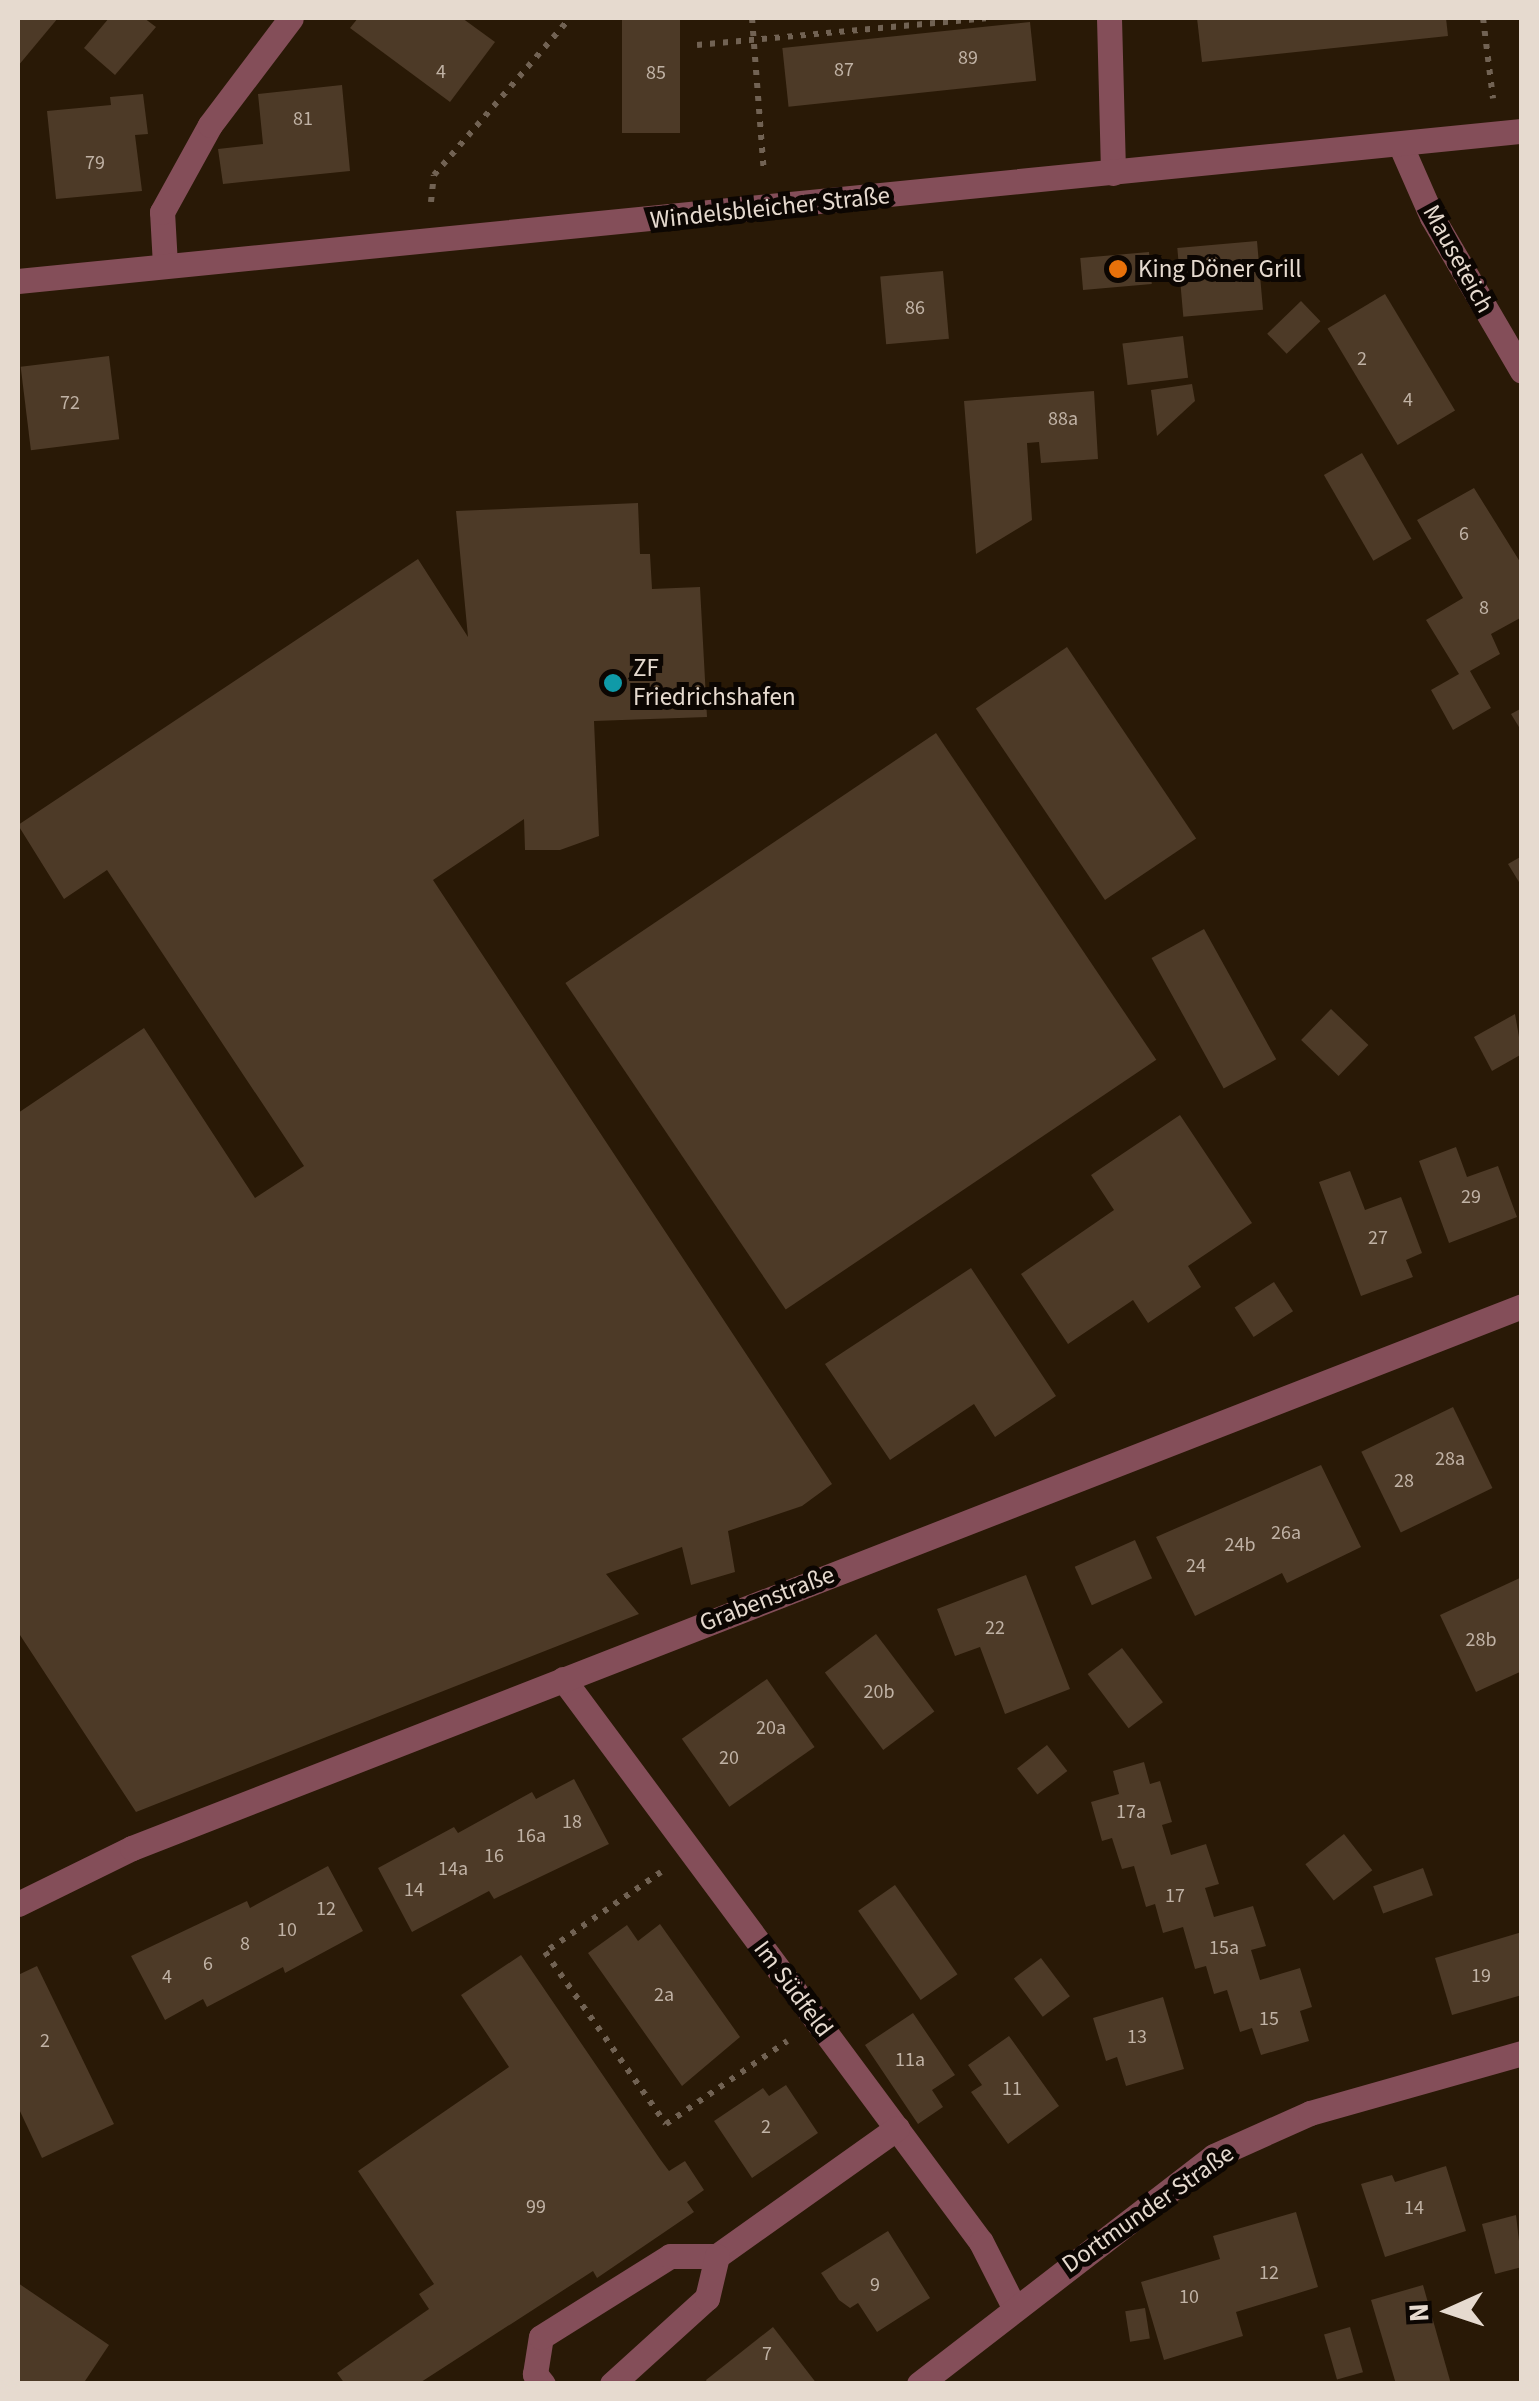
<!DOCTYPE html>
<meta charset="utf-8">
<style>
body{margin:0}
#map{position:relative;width:1539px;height:2401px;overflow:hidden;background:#291906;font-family:"Source Sans 3",sans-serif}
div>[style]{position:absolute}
.building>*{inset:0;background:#4d3a27;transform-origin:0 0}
.path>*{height:6px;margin-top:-3px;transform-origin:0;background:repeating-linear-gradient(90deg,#716253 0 5px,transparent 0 13px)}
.minor>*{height:25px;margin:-12.5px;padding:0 12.5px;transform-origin:12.5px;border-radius:12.5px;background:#844e59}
.dots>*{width:28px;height:28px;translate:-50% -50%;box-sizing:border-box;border:5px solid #0c0602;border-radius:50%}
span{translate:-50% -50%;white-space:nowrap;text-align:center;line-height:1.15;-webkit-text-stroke:10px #0c0602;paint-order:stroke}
.number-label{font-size:20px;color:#c0b2a5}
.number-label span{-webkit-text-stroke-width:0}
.street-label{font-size:25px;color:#e6dacf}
.poi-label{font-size:25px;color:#e6dacf}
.left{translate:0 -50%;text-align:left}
.frame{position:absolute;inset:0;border:20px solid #e6dacf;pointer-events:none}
.north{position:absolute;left:1399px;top:2261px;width:100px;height:100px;-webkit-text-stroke:8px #0c0602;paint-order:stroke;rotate:267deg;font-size:28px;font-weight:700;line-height:40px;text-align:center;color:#e6dacf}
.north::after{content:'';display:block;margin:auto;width:35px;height:45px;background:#e6dacf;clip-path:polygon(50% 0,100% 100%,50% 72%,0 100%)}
</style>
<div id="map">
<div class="building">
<i style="clip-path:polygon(18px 18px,58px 18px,18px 66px)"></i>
<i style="clip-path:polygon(109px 18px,144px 18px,156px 27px,115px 75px,84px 48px)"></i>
<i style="clip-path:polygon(358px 18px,462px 18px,495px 42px,450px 102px,350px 28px)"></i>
<i style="left:622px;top:18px;width:58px;height:115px"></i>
<i style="clip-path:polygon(1197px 18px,1446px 18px,1448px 36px,1202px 62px)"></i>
<i style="left:1030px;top:22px;width:59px;height:249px;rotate:84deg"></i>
<i style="clip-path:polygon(342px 85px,350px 171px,223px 184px,218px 149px,263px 144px,258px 94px)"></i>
<i style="clip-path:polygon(143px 94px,148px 134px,135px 135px,142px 191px,56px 199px,47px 111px,111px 105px,110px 97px)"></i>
<i style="left:1257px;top:241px;width:69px;height:80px;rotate:85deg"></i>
<i style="left:1149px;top:252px;width:32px;height:69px;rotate:85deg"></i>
<i style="left:943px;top:271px;width:68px;height:63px;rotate:85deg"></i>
<i style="left:1385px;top:294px;width:136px;height:67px;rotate:59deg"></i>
<i style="left:1301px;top:301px;width:28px;height:47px;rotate:46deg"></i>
<i style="left:1183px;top:336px;width:42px;height:61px;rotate:83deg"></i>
<i style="left:109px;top:356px;width:84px;height:89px;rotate:83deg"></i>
<i style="clip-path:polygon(1192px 384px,1195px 401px,1157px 436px,1151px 390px)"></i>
<i style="clip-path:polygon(1094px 391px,1098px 459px,1041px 463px,1039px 442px,1027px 443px,1032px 520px,976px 554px,964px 401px)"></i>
<i style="left:1362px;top:453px;width:99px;height:44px;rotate:60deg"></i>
<i style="clip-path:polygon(1474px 488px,1522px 565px,1522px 617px,1491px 634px,1500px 654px,1470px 671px,1491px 708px,1453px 730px,1431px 690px,1459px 674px,1426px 620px,1463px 598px,1417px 520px)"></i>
<i style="clip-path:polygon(638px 503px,640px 554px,650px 554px,652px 589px,700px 587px,707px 717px,594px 721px,599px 836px,560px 850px,525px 850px,524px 819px,433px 880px,832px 1484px,802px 1506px,728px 1531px,735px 1572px,691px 1585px,682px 1547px,606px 1574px,639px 1614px,136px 1812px,18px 1632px,18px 1113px,144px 1028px,255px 1198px,304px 1166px,107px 870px,64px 899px,18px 825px,418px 559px,468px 637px,456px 511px)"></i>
<i style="left:1067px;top:647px;width:231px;height:110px;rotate:56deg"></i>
<i style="clip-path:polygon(1522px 708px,1522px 732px,1511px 714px)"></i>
<i style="left:936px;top:733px;width:394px;height:447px;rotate:56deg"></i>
<i style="clip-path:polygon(1522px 856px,1522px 887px,1508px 864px)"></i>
<i style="left:1204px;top:929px;width:149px;height:60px;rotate:61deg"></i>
<i style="left:1331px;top:1009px;width:52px;height:43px;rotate:44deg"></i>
<i style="clip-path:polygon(1515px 1014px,1522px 1054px,1492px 1071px,1474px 1037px)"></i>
<i style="clip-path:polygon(1180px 1115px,1252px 1223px,1188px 1266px,1201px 1287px,1148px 1323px,1133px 1300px,1068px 1344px,1021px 1274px,1114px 1210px,1091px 1175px)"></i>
<i style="clip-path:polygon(1456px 1147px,1467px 1177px,1498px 1166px,1517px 1217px,1449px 1243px,1419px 1161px)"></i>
<i style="clip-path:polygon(1350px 1171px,1365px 1210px,1401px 1197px,1422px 1253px,1406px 1260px,1413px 1277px,1361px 1296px,1319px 1182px)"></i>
<i style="clip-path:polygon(971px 1268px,1056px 1396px,995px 1437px,974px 1404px,890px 1460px,825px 1364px)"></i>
<i style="left:1274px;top:1282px;width:35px;height:47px;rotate:57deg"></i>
<i style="left:1453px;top:1407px;width:90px;height:102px;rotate:64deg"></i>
<i style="clip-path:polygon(1321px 1465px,1361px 1547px,1287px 1583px,1282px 1573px,1195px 1616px,1156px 1537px)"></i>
<i style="left:1135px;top:1540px;width:42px;height:66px;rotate:66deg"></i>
<i style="clip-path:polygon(1026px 1575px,1070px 1689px,1005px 1714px,980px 1647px,955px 1656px,937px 1609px)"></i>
<i style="clip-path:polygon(1522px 1577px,1522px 1671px,1476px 1692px,1440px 1615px)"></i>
<i style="left:876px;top:1634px;width:97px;height:64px;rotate:53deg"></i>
<i style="left:1122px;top:1648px;width:68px;height:43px;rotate:53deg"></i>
<i style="left:767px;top:1679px;width:83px;height:104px;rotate:55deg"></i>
<i style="left:1047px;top:1745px;width:33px;height:38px;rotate:52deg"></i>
<i style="clip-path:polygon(1144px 1762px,1150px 1784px,1160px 1781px,1172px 1822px,1162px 1825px,1171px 1855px,1206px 1844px,1219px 1884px,1205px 1888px,1214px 1917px,1253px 1906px,1266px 1946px,1251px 1950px,1260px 1980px,1300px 1968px,1312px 2007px,1300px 2011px,1309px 2041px,1261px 2055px,1252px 2028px,1240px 2032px,1227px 1990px,1214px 1994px,1206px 1966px,1195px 1969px,1183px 1927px,1163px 1933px,1155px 1904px,1146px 1907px,1134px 1866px,1122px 1869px,1112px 1838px,1102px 1841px,1091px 1802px,1119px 1794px,1113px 1771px)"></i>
<i style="clip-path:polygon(574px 1779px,609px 1844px,494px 1899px,489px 1891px,412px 1932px,378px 1868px,454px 1827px,458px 1833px,532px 1792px,536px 1799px)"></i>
<i style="left:1344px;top:1834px;width:46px;height:49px;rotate:52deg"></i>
<i style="clip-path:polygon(328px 1866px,363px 1931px,285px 1973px,283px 1967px,207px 2007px,203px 1999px,165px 2020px,131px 1956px,247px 1901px,250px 1908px)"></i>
<i style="left:1423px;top:1868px;width:29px;height:53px;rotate:70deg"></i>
<i style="left:895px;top:1885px;width:109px;height:45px;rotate:55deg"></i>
<i style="clip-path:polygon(660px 1924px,740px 2037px,682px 2086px,588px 1953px,627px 1925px,638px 1941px)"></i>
<i style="clip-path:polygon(1522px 1932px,1522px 1995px,1452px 2015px,1435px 1958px)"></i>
<i style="clip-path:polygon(521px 1955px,660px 2159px,669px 2171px,685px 2161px,704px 2190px,687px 2202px,694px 2212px,597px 2278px,593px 2271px,418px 2384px,345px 2384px,337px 2373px,429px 2309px,419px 2294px,434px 2284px,358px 2171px,509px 2067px,461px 1995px)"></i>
<i style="left:1041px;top:1958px;width:48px;height:34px;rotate:53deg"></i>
<i style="clip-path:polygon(37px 1966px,114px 2124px,42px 2158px,18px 2107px,18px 1975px)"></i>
<i style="clip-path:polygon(1163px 1997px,1184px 2069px,1126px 2086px,1117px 2057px,1106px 2061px,1093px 2018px)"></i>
<i style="clip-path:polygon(913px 2013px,955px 2075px,932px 2090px,943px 2107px,918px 2124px,865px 2045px)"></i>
<i style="clip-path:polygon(1009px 2036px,1059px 2106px,1008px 2144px,971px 2092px,982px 2085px,968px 2065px)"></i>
<i style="clip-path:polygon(786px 2085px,818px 2133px,752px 2178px,714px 2121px,763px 2088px,769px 2096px)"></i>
<i style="clip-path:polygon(1446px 2166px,1466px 2231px,1385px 2257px,1361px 2184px,1392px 2175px,1395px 2182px)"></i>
<i style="clip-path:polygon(1296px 2212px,1318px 2287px,1236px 2312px,1243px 2336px,1164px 2360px,1141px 2282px,1220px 2259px,1213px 2236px)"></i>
<i style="clip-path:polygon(1516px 2215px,1522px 2267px,1495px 2274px,1482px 2224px)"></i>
<i style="clip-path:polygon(888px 2231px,930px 2298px,877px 2332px,858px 2303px,850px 2308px,839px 2300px,821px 2273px)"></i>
<i style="clip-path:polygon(18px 2283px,109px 2345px,83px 2384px,18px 2384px)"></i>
<i style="clip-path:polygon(1423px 2285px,1451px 2384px,1396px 2384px,1371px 2300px)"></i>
<i style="left:1145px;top:2308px;width:31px;height:20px;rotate:81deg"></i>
<i style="clip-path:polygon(773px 2327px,817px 2384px,708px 2384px,706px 2380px)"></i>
<i style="left:1350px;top:2327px;width:47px;height:27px;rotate:74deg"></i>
</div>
<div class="path">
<i style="left:752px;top:18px;width:155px;rotate:85.6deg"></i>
<i style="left:1483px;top:18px;width:81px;rotate:82.9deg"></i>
<i style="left:697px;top:45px;width:290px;rotate:-5.3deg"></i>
<i style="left:431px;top:202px;width:27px;rotate:-84deg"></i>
<i style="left:434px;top:175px;width:208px;rotate:-49.1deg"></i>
<i style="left:661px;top:1872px;width:141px;rotate:145.4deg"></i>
<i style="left:545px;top:1952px;width:210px;rotate:54.9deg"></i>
<i style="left:666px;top:2124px;width:147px;rotate:-34.4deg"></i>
</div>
<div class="minor">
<i style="left:1109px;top:18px;width:155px;rotate:88.5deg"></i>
<i style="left:1400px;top:144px;width:80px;rotate:66.3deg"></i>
<i style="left:1432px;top:217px;width:178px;rotate:59.7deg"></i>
<i style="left:165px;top:265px;width:53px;rotate:-93.2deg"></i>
<i style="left:162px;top:212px;width:99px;rotate:-61.1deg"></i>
<i style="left:210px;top:125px;width:134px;rotate:-52.9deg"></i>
<i style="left:18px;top:281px;width:1511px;rotate:-5.7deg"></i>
<i style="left:563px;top:1679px;width:701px;rotate:53.41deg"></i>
<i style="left:981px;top:2242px;width:71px;rotate:63.1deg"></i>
<i style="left:18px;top:1904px;width:127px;rotate:-26.2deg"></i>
<i style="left:132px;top:1848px;width:1492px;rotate:-21.3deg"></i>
<i style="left:543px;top:2384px;width:13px;rotate:-129deg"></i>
<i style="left:535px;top:2374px;width:37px;rotate:-81deg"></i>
<i style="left:541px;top:2337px;width:152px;rotate:-32.1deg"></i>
<i style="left:670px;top:2256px;width:47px"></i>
<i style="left:717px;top:2256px;width:221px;rotate:-35.4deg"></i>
<i style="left:612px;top:2384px;width:128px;rotate:-42.2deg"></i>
<i style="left:707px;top:2298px;width:43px;rotate:-76.6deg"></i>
<i style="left:919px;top:2384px;width:373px;rotate:-37.7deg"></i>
<i style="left:1214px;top:2156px;width:105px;rotate:-24.1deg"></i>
<i style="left:1310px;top:2113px;width:220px;rotate:-15.8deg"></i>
</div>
<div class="dots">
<i style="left:1118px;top:269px;background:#e8710a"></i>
<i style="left:613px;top:683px;background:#0f9aa8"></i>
</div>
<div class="number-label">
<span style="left:968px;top:58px">89</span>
<span style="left:844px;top:70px">87</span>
<span style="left:441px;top:72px">4</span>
<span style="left:656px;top:73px">85</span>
<span style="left:303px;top:119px">81</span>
<span style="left:95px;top:163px">79</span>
<span style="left:915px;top:308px">86</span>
<span style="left:1362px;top:359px">2</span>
<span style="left:1408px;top:400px">4</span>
<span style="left:70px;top:403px">72</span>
<span style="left:1063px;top:419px">88a</span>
<span style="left:1464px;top:534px">6</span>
<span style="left:1484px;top:608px">8</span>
<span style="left:1471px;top:1197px">29</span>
<span style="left:1378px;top:1238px">27</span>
<span style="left:1450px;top:1459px">28a</span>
<span style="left:1404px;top:1481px">28</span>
<span style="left:1286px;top:1533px">26a</span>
<span style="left:1240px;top:1545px">24b</span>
<span style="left:1196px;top:1566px">24</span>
<span style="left:995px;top:1628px">22</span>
<span style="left:1481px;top:1640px">28b</span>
<span style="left:879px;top:1692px">20b</span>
<span style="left:771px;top:1728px">20a</span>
<span style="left:729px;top:1758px">20</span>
<span style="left:1131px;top:1812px">17a</span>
<span style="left:572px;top:1822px">18</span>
<span style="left:531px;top:1836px">16a</span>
<span style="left:494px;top:1856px">16</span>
<span style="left:453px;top:1869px">14a</span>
<span style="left:414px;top:1890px">14</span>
<span style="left:1175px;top:1896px">17</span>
<span style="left:326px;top:1909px">12</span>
<span style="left:287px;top:1930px">10</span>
<span style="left:245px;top:1944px">8</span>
<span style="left:1224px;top:1948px">15a</span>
<span style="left:208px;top:1964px">6</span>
<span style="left:1481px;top:1976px">19</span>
<span style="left:167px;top:1977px">4</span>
<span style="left:664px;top:1995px">2a</span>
<span style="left:1269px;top:2019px">15</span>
<span style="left:1137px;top:2037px">13</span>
<span style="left:45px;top:2041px">2</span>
<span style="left:910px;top:2060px">11a</span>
<span style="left:1012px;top:2089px">11</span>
<span style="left:766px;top:2127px">2</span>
<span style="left:536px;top:2207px">99</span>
<span style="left:1414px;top:2208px">14</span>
<span style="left:1269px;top:2273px">12</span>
<span style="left:875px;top:2285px">9</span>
<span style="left:1189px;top:2297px">10</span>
<span style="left:767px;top:2354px">7</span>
</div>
<div class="street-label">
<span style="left:770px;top:208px;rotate:-6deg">Windelsbleicher Straße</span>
<span style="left:1458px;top:259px;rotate:61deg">Mauseteich</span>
<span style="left:767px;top:1599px;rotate:-21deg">Grabenstraße</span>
<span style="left:793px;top:1989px;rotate:53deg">Im Südfeld</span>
<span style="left:1148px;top:2209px;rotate:-35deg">Dortmunder Straße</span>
</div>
<div class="poi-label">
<span class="left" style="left:1138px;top:269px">King Döner Grill</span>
<span class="left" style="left:633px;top:683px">ZF<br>Friedrichshafen</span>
</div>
<div class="frame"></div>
<div class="north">N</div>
</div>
